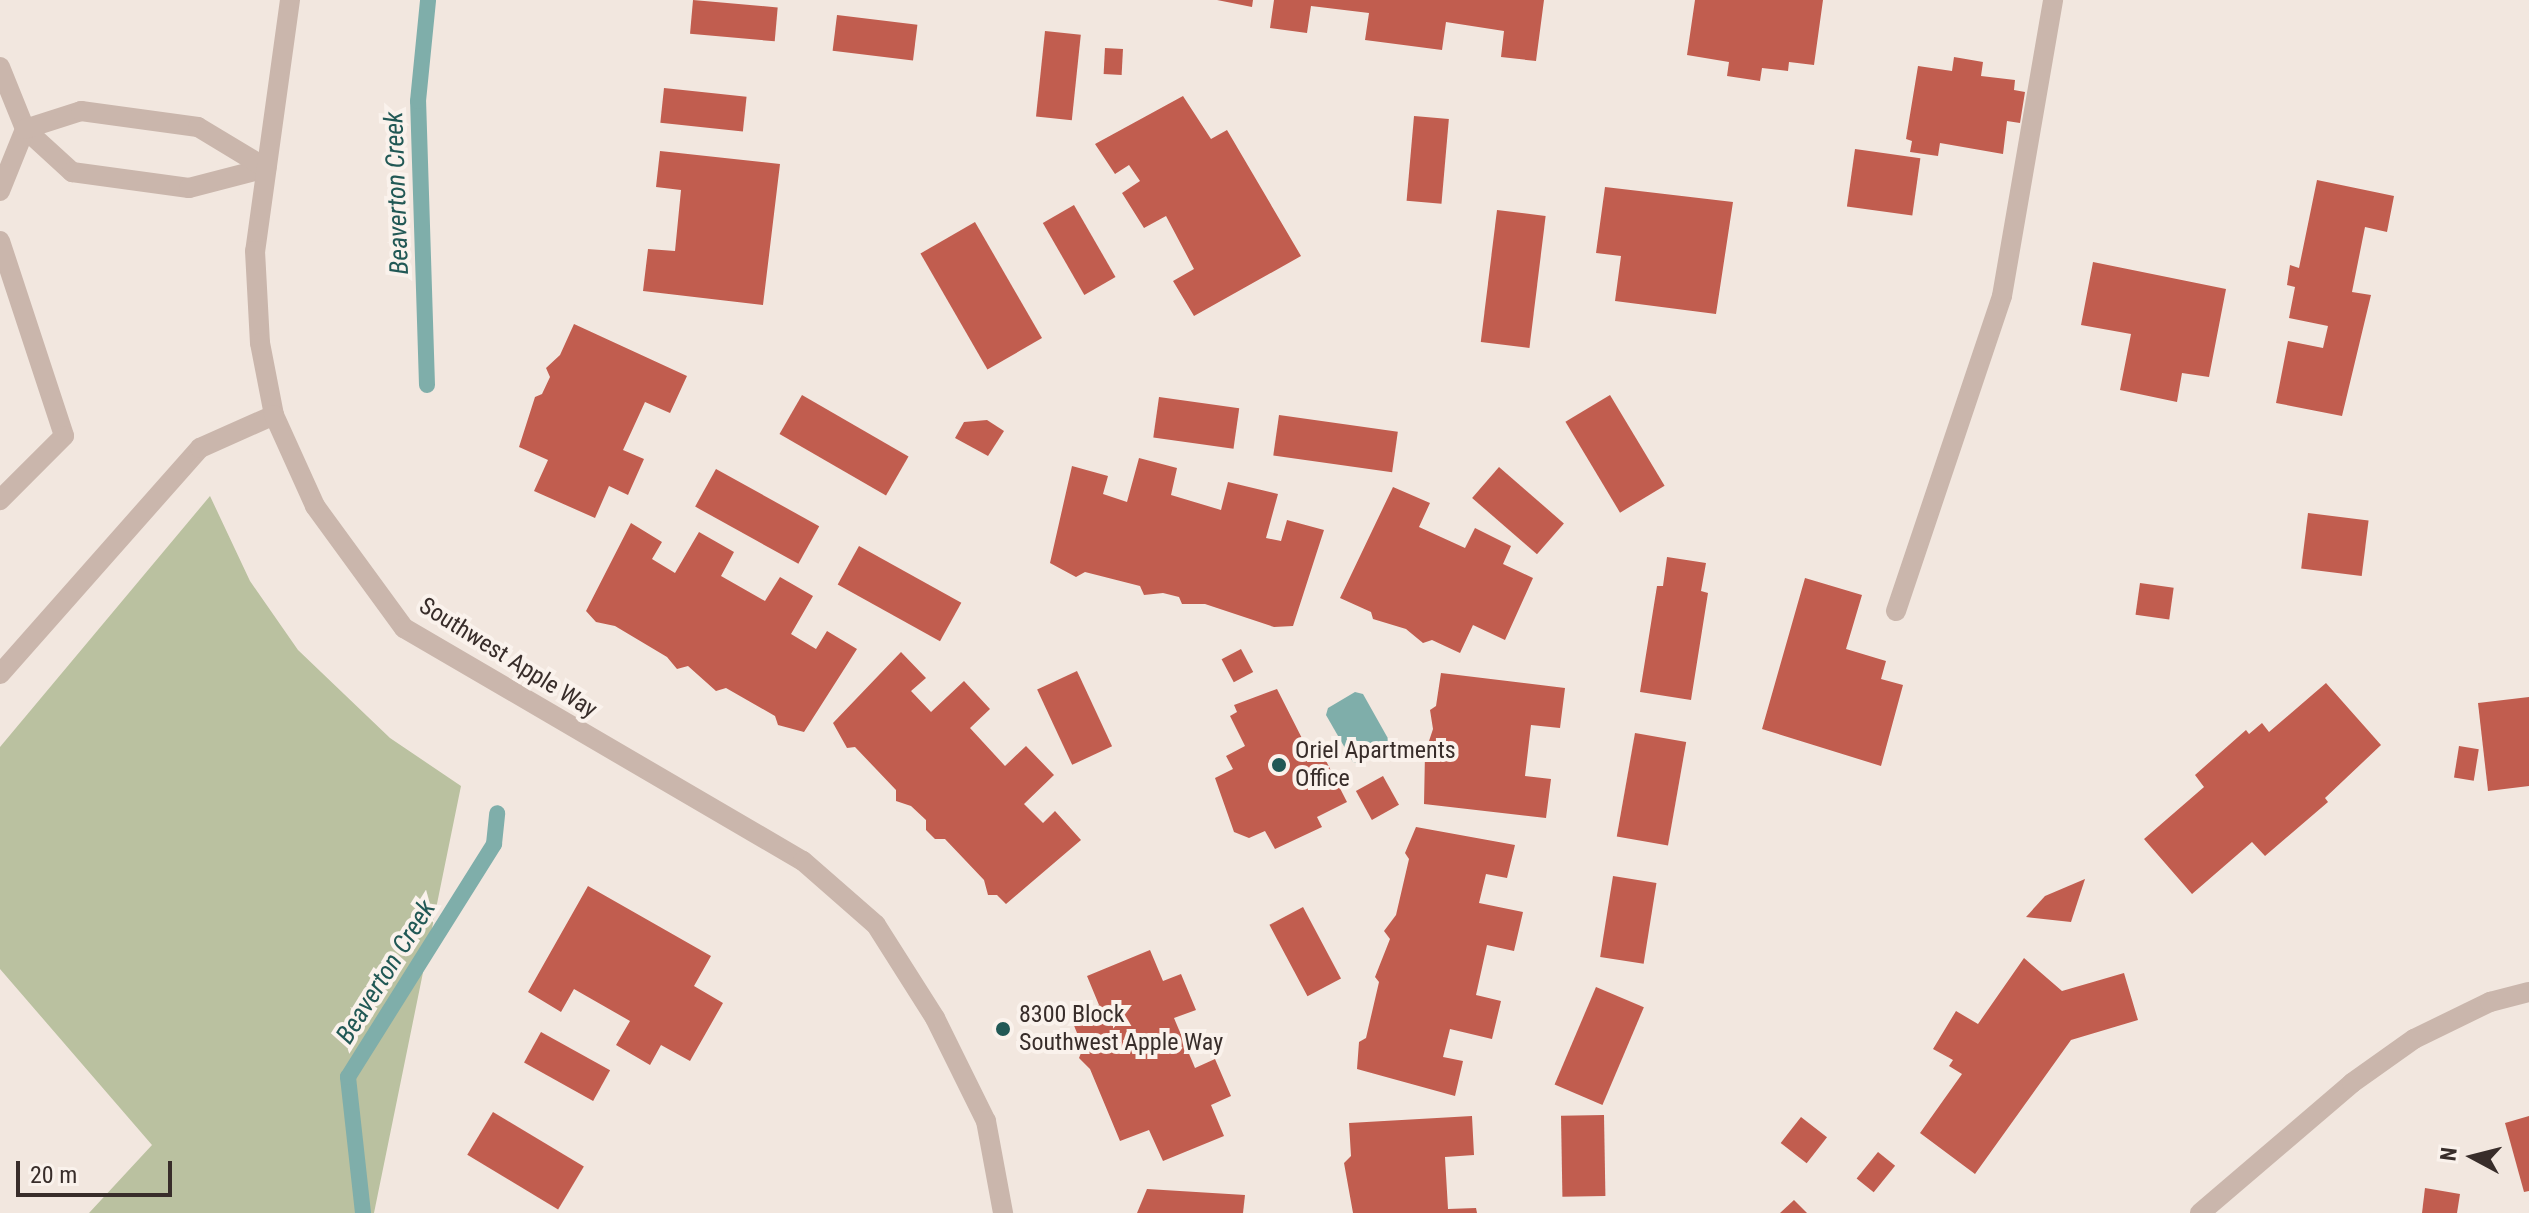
<!DOCTYPE html>
<style>
body{margin:0}
#map{position:relative;width:2529px;height:1213px;overflow:hidden;background:#f2e7df;font-family:"Roboto Condensed",sans-serif}
div>[style]{position:absolute}
.green>*{inset:0;background:#bac1a0}
.water>*{inset:0;background:#7faeaa}
.stream>*{height:16px;margin:-8px;padding:0 8px;transform-origin:8px;border-radius:8px;background:#7faeaa}
.building>*{inset:0;background:#c15d4f;transform-origin:0 0}
.service>*{height:20px;margin:-10px;padding:0 10px;transform-origin:10px;border-radius:10px;background:#cab6ac}
.minor>*{height:20px;margin:-10px;padding:0 10px;transform-origin:10px;border-radius:10px;background:#cab6ac}
.dots>*{width:22px;height:22px;translate:-50% -50%;box-sizing:border-box;border:4px solid #faf2ec;border-radius:50%}
span{translate:-50% -50%;white-space:nowrap;text-align:center;line-height:1.15;-webkit-text-stroke:8px #faf2ec;paint-order:stroke}
.street-label{font-size:24px;color:#382d2a}
.poi-label{font-size:24px;color:#382d2a}
.left{translate:0 -50%;text-align:left}
.water-label{font-size:26px;color:#215855;font-style:italic}
.north{position:absolute;left:2433px;top:1117px;width:80px;height:80px;-webkit-text-stroke:6px #faf2ec;paint-order:stroke;rotate:277deg;font-size:22px;font-weight:700;line-height:32px;text-align:center;color:#382d2a}
.north::after{content:'';display:block;margin:auto;width:28px;height:36px;background:#382d2a;clip-path:polygon(50% 0,100% 100%,50% 72%,0 100%)}
.scale{position:absolute;left:16px;top:1161px;width:156px;height:36px;box-sizing:border-box;border:4px solid #382d2a;border-top:0;padding-left:10px;font-size:24px;line-height:28px;white-space:nowrap;color:#382d2a;-webkit-text-stroke:6px #faf2ec;paint-order:stroke}
</style>
<div id="map">
<div class="green">
<i style="clip-path:polygon(210px 496px,250px 581px,298px 650px,390px 738px,461px 786px,374px 1213px,89px 1213px,152px 1145px,0 969px,0 747px)"></i>
</div>
<div class="water">
<i style="clip-path:polygon(1355px 692px,1363px 694px,1390px 742px,1388px 748px,1361px 763px,1353px 762px,1326px 715px,1328px 708px)"></i>
</div>
<div class="stream">
<i style="left:427px;top:385px;width:284px;rotate:-91.8deg"></i>
<i style="left:418px;top:101px;width:101px;rotate:-84.3deg"></i>
<i style="left:363px;top:1213px;width:137px;rotate:-96.3deg"></i>
<i style="left:348px;top:1077px;width:275px;rotate:-57.9deg"></i>
<i style="left:494px;top:844px;width:31px;rotate:-84deg"></i>
</div>
<div class="building">
<i style="left:693px;top:0;width:85px;height:34px;rotate:5deg"></i>
<i style="clip-path:polygon(1217px 0,1253px 0,1252px 7px)"></i>
<i style="clip-path:polygon(1274px 0,1544px 0,1536px 61px,1501px 57px,1504px 31px,1446px 22px,1442px 50px,1365px 40px,1369px 13px,1311px 6px,1307px 33px,1270px 28px)"></i>
<i style="clip-path:polygon(1695px 0,1823px 0,1814px 65px,1789px 62px,1788px 71px,1762px 68px,1760px 81px,1727px 76px,1729px 62px,1687px 55px)"></i>
<i style="left:837px;top:15px;width:81px;height:36px;rotate:7deg"></i>
<i style="left:1045px;top:31px;width:36px;height:86px;rotate:6deg"></i>
<i style="left:1105px;top:48px;width:18px;height:26px;rotate:3deg"></i>
<i style="clip-path:polygon(1954px 57px,1983px 62px,1981px 76px,2015px 80px,2014px 90px,2025px 92px,2020px 123px,2007px 121px,2003px 154px,1940px 143px,1938px 156px,1910px 152px,1912px 141px,1906px 139px,1918px 66px,1952px 71px)"></i>
<i style="left:664px;top:88px;width:83px;height:35px;rotate:6deg"></i>
<i style="clip-path:polygon(1183px 96px,1211px 139px,1227px 130px,1301px 256px,1194px 316px,1173px 281px,1194px 269px,1166px 216px,1144px 228px,1122px 193px,1140px 181px,1129px 165px,1115px 174px,1095px 144px)"></i>
<i style="left:1414px;top:116px;width:35px;height:85px;rotate:5deg"></i>
<i style="left:1855px;top:149px;width:66px;height:58px;rotate:8deg"></i>
<i style="clip-path:polygon(660px 151px,780px 164px,763px 305px,643px 291px,648px 249px,675px 251px,681px 190px,656px 187px)"></i>
<i style="clip-path:polygon(2317px 180px,2394px 196px,2387px 232px,2365px 227px,2352px 292px,2371px 295px,2342px 416px,2276px 403px,2288px 341px,2323px 348px,2328px 326px,2289px 318px,2295px 287px,2287px 285px,2290px 265px,2299px 268px)"></i>
<i style="clip-path:polygon(1605px 187px,1733px 202px,1716px 314px,1615px 301px,1621px 256px,1596px 253px)"></i>
<i style="left:1074px;top:205px;width:83px;height:36px;rotate:60deg"></i>
<i style="left:1497px;top:210px;width:49px;height:133px;rotate:7deg"></i>
<i style="left:975px;top:222px;width:134px;height:63px;rotate:60deg"></i>
<i style="clip-path:polygon(2093px 262px,2226px 289px,2209px 377px,2182px 373px,2177px 402px,2120px 390px,2131px 334px,2081px 325px)"></i>
<i style="clip-path:polygon(574px 324px,687px 376px,670px 413px,645px 402px,623px 450px,644px 459px,628px 495px,609px 486px,595px 518px,534px 491px,548px 460px,519px 447px,535px 397px,542px 394px,550px 377px,546px 368px,560px 355px)"></i>
<i style="left:802px;top:395px;width:123px;height:45px;rotate:30deg"></i>
<i style="left:1610px;top:395px;width:106px;height:52px;rotate:59deg"></i>
<i style="left:1159px;top:397px;width:81px;height:41px;rotate:8deg"></i>
<i style="left:1279px;top:415px;width:120px;height:41px;rotate:8deg"></i>
<i style="clip-path:polygon(987px 420px,1004px 431px,988px 456px,955px 438px,964px 422px)"></i>
<i style="clip-path:polygon(1139px 458px,1177px 468px,1171px 495px,1221px 510px,1228px 482px,1278px 494px,1266px 538px,1281px 541px,1287px 520px,1324px 530px,1293px 626px,1274px 627px,1205px 604px,1182px 604px,1179px 597px,1163px 593px,1144px 595px,1140px 586px,1085px 572px,1076px 577px,1050px 563px,1072px 466px,1108px 476px,1103px 494px,1127px 502px)"></i>
<i style="left:1499px;top:467px;width:86px;height:41px;rotate:41deg"></i>
<i style="left:716px;top:469px;width:118px;height:43px;rotate:29deg"></i>
<i style="clip-path:polygon(1393px 487px,1430px 503px,1419px 527px,1465px 548px,1475px 528px,1511px 546px,1503px 564px,1533px 578px,1505px 640px,1473px 625px,1460px 653px,1432px 640px,1423px 643px,1406px 629px,1373px 619px,1371px 612px,1340px 598px)"></i>
<i style="left:2308px;top:513px;width:61px;height:56px;rotate:7deg"></i>
<i style="clip-path:polygon(631px 523px,662px 542px,652px 559px,675px 573px,699px 532px,734px 552px,721px 576px,765px 601px,780px 577px,813px 596px,791px 634px,816px 649px,827px 631px,857px 649px,804px 732px,778px 725px,775px 716px,726px 688px,716px 691px,688px 666px,677px 669px,667px 657px,615px 626px,596px 622px,586px 611px)"></i>
<i style="left:859px;top:546px;width:117px;height:44px;rotate:29deg"></i>
<i style="clip-path:polygon(1667px 557px,1706px 563px,1701px 591px,1708px 593px,1691px 700px,1640px 692px,1657px 586px,1663px 586px)"></i>
<i style="clip-path:polygon(1805px 578px,1862px 595px,1846px 649px,1886px 661px,1881px 679px,1903px 685px,1881px 766px,1762px 729px)"></i>
<i style="left:2140px;top:583px;width:34px;height:32px;rotate:8deg"></i>
<i style="left:1241px;top:649px;width:26px;height:22px;rotate:62deg"></i>
<i style="clip-path:polygon(901px 652px,926px 678px,911px 691px,931px 712px,964px 681px,990px 709px,970px 728px,1005px 766px,1026px 746px,1054px 775px,1024px 804px,1043px 823px,1055px 811px,1081px 840px,1006px 904px,997px 895px,988px 895px,984px 880px,945px 839px,935px 839px,926px 830px,926px 820px,911px 806px,896px 801px,896px 790px,855px 747px,847px 748px,833px 723px)"></i>
<i style="left:1077px;top:671px;width:83px;height:44px;rotate:65deg"></i>
<i style="clip-path:polygon(1441px 673px,1565px 688px,1560px 728px,1531px 725px,1525px 776px,1551px 779px,1546px 818px,1424px 804px,1425px 753px,1433px 729px,1430px 710px,1436px 706px)"></i>
<i style="clip-path:polygon(2326px 683px,2381px 745px,2325px 798px,2328px 802px,2265px 856px,2252px 842px,2192px 894px,2144px 839px,2204px 787px,2195px 775px,2246px 730px,2249px 734px,2262px 723px,2269px 732px)"></i>
<i style="clip-path:polygon(1277px 689px,1313px 760px,1323px 755px,1347px 802px,1317px 817px,1322px 827px,1275px 849px,1265px 831px,1249px 838px,1234px 832px,1215px 778px,1233px 769px,1226px 756px,1245px 746px,1230px 716px,1237px 712px,1234px 705px)"></i>
<i style="clip-path:polygon(2529px 697px,2529px 786px,2488px 791px,2478px 703px)"></i>
<i style="left:1635px;top:733px;width:52px;height:105px;rotate:10deg"></i>
<i style="left:2459px;top:746px;width:20px;height:32px;rotate:9deg"></i>
<i style="left:1383px;top:776px;width:33px;height:31px;rotate:61deg"></i>
<i style="clip-path:polygon(1416px 827px,1515px 845px,1507px 878px,1486px 874px,1479px 903px,1523px 912px,1514px 951px,1487px 945px,1476px 995px,1501px 1001px,1492px 1039px,1450px 1029px,1443px 1057px,1463px 1061px,1455px 1096px,1357px 1069px,1359px 1042px,1366px 1038px,1379px 982px,1375px 977px,1390px 939px,1384px 931px,1396px 915px,1409px 859px,1405px 853px)"></i>
<i style="left:1613px;top:876px;width:44px;height:82px;rotate:9deg"></i>
<i style="clip-path:polygon(2085px 879px,2071px 922px,2026px 917px,2045px 896px)"></i>
<i style="clip-path:polygon(588px 886px,711px 956px,694px 986px,723px 1003px,690px 1061px,661px 1045px,650px 1065px,616px 1045px,630px 1021px,574px 989px,561px 1012px,528px 992px)"></i>
<i style="left:1303px;top:907px;width:81px;height:38px;rotate:62deg"></i>
<i style="clip-path:polygon(1150px 950px,1163px 981px,1181px 974px,1196px 1010px,1174px 1018px,1195px 1068px,1215px 1059px,1231px 1096px,1211px 1105px,1224px 1136px,1163px 1161px,1149px 1130px,1120px 1141px,1090px 1069px,1079px 1058px,1083px 1048px,1071px 1018px,1099px 1005px,1087px 976px)"></i>
<i style="clip-path:polygon(2024px 958px,2062px 991px,2124px 973px,2138px 1020px,2071px 1040px,1975px 1174px,1920px 1133px,1962px 1074px,1949px 1066px,1953px 1060px,1933px 1049px,1956px 1011px,1978px 1024px)"></i>
<i style="left:1596px;top:987px;width:52px;height:106px;rotate:23deg"></i>
<i style="left:541px;top:1032px;width:79px;height:35px;rotate:29deg"></i>
<i style="left:493px;top:1112px;width:106px;height:50px;rotate:31deg"></i>
<i style="left:1604px;top:1115px;width:81px;height:43px;rotate:89deg"></i>
<i style="clip-path:polygon(1472px 1116px,1474px 1155px,1445px 1157px,1448px 1209px,1476px 1208px,1477px 1213px,1353px 1213px,1344px 1163px,1351px 1156px,1349px 1123px)"></i>
<i style="clip-path:polygon(2529px 1116px,2529px 1191px,2524px 1192px,2505px 1123px)"></i>
<i style="left:1801px;top:1117px;width:33px;height:33px;rotate:38deg"></i>
<i style="left:1878px;top:1152px;width:22px;height:34px;rotate:39deg"></i>
<i style="clip-path:polygon(2425px 1188px,2460px 1194px,2457px 1213px,2422px 1213px)"></i>
<i style="clip-path:polygon(1147px 1189px,1245px 1195px,1243px 1213px,1137px 1213px)"></i>
<i style="clip-path:polygon(1794px 1200px,1807px 1213px,1780px 1213px)"></i>
</div>
<div class="service">
<i style="left:0;top:67px;width:67px;rotate:68deg"></i>
<i style="left:25px;top:129px;width:64px;rotate:42.5deg"></i>
<i style="left:72px;top:172px;width:118px;rotate:7.8deg"></i>
<i style="left:189px;top:188px;width:80px;rotate:-14.6deg"></i>
<i style="left:0;top:191px;width:67px;rotate:-68deg"></i>
<i style="left:25px;top:129px;width:59px;rotate:-17.8deg"></i>
<i style="left:81px;top:111px;width:118px;rotate:7.8deg"></i>
<i style="left:198px;top:127px;width:79px;rotate:31.1deg"></i>
<i style="left:0;top:241px;width:205px;rotate:71.8deg"></i>
<i style="left:64px;top:436px;width:91px;rotate:135deg"></i>
<i style="left:1896px;top:611px;width:332px;rotate:-71.4deg"></i>
<i style="left:2002px;top:296px;width:300px;rotate:-80.2deg"></i>
<i style="left:0;top:674px;width:302px;rotate:-48.5deg"></i>
<i style="left:200px;top:448px;width:81px;rotate:-24deg"></i>
</div>
<div class="minor">
<i style="left:290px;top:0;width:253px;rotate:97.9deg"></i>
<i style="left:255px;top:251px;width:92px;rotate:86.9deg"></i>
<i style="left:260px;top:343px;width:73px;rotate:79deg"></i>
<i style="left:274px;top:415px;width:100px;rotate:65.7deg"></i>
<i style="left:315px;top:506px;width:151px;rotate:53.9deg"></i>
<i style="left:404px;top:628px;width:462px;rotate:30.3deg"></i>
<i style="left:803px;top:861px;width:97px;rotate:41.2deg"></i>
<i style="left:876px;top:925px;width:110px;rotate:57.6deg"></i>
<i style="left:935px;top:1018px;width:115px;rotate:63.7deg"></i>
<i style="left:986px;top:1121px;width:94px;rotate:79.5deg"></i>
<i style="left:2200px;top:1213px;width:200px;rotate:-40.5deg"></i>
<i style="left:2352px;top:1083px;width:76px;rotate:-35.4deg"></i>
<i style="left:2414px;top:1039px;width:85px;rotate:-26deg"></i>
<i style="left:2490px;top:1002px;width:40px;rotate:-14.4deg"></i>
</div>
<div class="dots">
<i style="left:1279px;top:765px;background:#215855"></i>
<i style="left:1003px;top:1029px;background:#215855"></i>
</div>
<div class="street-label">
<span style="left:508px;top:658px;rotate:32deg">Southwest Apple Way</span>
</div>
<div class="poi-label">
<span class="left" style="left:1295px;top:765px">Oriel Apartments<br>Office</span>
<span class="left" style="left:1019px;top:1029px">8300 Block<br>Southwest Apple Way</span>
</div>
<div class="water-label">
<span style="left:397px;top:193px;rotate:-92deg">Beaverton Creek</span>
<span style="left:386px;top:972px;rotate:-58deg">Beaverton Creek</span>
</div>
<div class="north">N</div>
<div class="scale">20 m</div>
</div>
